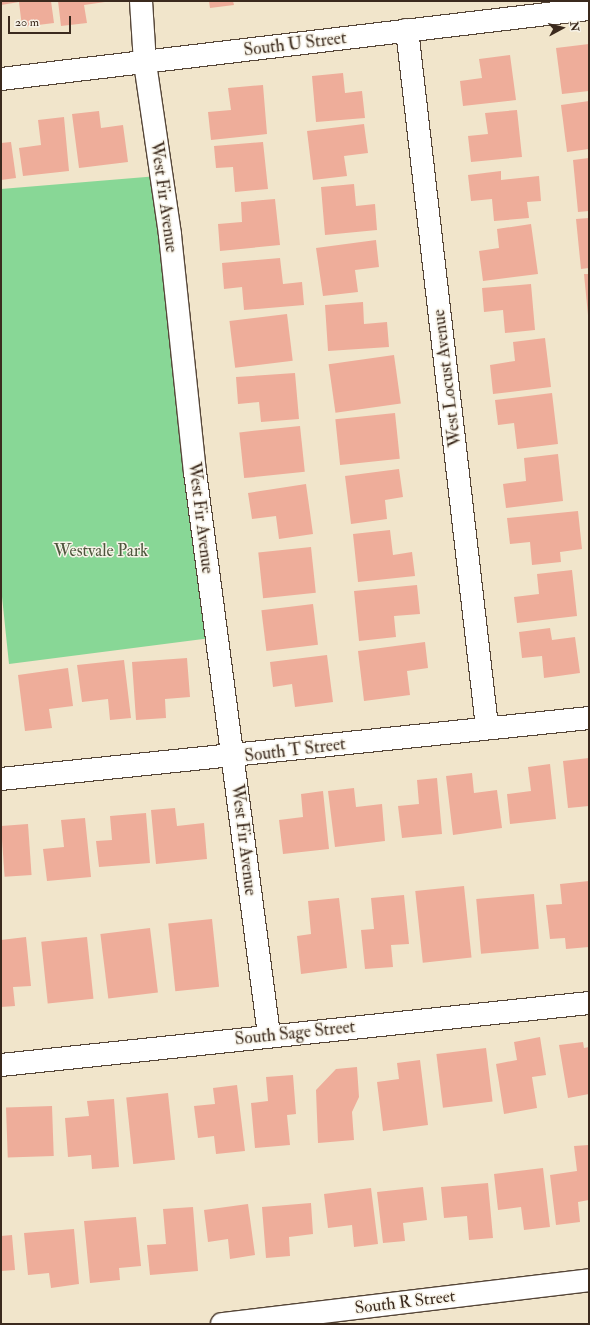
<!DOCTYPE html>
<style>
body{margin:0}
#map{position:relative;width:590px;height:1325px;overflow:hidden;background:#f1e5cb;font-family:"IM FELL Double Pica",serif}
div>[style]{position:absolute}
.green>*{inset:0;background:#88d796}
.building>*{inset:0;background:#eead9a;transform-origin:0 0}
.roads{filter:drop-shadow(1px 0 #564638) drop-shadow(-1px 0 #564638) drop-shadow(0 1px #564638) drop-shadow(0 -1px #564638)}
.minor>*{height:22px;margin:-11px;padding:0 11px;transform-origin:11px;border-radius:11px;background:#fff}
span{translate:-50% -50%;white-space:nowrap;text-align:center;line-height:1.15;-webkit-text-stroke:3px #f7f3e8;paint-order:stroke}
.street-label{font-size:17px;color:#3b2a1e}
.park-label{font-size:17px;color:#4e553c}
.frame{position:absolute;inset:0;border:2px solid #3b2a1e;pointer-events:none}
.north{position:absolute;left:542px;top:8px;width:40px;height:40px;-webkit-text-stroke:3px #f7f3e8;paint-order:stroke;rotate:83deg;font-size:11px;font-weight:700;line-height:16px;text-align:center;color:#3b2a1e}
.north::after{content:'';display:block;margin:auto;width:14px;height:18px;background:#3b2a1e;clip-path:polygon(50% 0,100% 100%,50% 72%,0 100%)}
.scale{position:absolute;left:8px;top:16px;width:63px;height:18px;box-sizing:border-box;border:2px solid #3b2a1e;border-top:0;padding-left:5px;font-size:12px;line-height:14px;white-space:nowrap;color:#3b2a1e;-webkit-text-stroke:3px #f7f3e8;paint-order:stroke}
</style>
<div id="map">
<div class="green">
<i style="clip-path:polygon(158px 176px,211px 638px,9px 664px,1px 587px,1px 189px)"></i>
</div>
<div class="building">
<i style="clip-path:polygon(1px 1px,51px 1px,54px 23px,22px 27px,19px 2px,1px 5px)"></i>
<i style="clip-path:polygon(58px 1px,105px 1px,105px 2px,84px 5px,87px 23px,61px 26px)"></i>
<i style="clip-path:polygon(209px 1px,233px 1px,234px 5px,210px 8px)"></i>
<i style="clip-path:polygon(589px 44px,589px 91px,562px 94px,556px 48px)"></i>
<i style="clip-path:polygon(510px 55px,516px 100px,463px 106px,460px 81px,482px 78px,479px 59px)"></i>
<i style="clip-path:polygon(343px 73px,345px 93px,362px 91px,365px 118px,316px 122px,312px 76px)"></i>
<i style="clip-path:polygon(263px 85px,267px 134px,211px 140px,208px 112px,231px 110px,228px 88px)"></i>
<i style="clip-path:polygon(589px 101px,589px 149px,567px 152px,561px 105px)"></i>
<i style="clip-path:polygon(517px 110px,522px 157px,471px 162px,468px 136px,488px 134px,485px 113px)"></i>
<i style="clip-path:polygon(99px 111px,101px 128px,123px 125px,128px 162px,79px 168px,72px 114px)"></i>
<i style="clip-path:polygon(64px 117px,69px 171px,23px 176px,19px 148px,41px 145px,38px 120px)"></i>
<i style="clip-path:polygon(364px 124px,368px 153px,344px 156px,347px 176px,313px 180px,307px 131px)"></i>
<i style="clip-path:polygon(11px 142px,16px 178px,1px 180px,1px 143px)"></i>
<i style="clip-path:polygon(263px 142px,268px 189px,235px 192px,233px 167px,216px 168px,214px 146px)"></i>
<i style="clip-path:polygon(589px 158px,589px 211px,578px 212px,573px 160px)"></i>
<i style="clip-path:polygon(501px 171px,501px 180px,539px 176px,541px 201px,527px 202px,529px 218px,494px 221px,492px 199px,471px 201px,468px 175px)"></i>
<i style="clip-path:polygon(354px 184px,356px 206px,375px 204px,377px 230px,325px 235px,321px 187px)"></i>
<i style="clip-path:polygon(275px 199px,280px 245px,220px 251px,218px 224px,242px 222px,241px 202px)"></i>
<i style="clip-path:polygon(589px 218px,589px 268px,581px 269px,576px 219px)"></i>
<i style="clip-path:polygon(531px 224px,538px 274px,483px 281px,479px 251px,499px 248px,497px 229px)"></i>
<i style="clip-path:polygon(376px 240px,379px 267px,355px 270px,358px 292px,323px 296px,316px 248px)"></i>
<i style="clip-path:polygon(280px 258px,283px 284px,302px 282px,304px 305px,244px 310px,242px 287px,224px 289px,222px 263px)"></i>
<i style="clip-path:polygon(584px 274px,589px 274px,589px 315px,588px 315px)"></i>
<i style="clip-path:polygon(531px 284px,535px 330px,505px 333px,503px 310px,484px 312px,482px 288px)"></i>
<i style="clip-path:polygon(363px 302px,364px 324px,387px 322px,389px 347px,328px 351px,325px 305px)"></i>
<i style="left:287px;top:314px;width:47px;height:58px;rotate:83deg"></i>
<i style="clip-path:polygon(545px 338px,551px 387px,493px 394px,490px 365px,515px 361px,513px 342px)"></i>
<i style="left:394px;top:355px;width:49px;height:66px;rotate:82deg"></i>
<i style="clip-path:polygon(295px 373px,299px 419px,261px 422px,259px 402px,238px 404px,236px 377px)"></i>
<i style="clip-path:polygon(552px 393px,558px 444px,517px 449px,514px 423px,498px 425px,495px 400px)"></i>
<i style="left:395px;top:413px;width:46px;height:60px;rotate:84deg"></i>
<i style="left:300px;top:426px;width:46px;height:61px;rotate:84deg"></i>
<i style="clip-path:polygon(558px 454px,563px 501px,506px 508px,503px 484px,526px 481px,524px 458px)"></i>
<i style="clip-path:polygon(399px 469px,403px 497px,385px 500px,387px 519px,351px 524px,345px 476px)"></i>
<i style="clip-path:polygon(306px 484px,313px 534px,279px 539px,276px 516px,252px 519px,248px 493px)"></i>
<i style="clip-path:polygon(578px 511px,582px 549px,560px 552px,561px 562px,532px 565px,530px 542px,510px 544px,507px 518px)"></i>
<i style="clip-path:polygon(390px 530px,393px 555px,412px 552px,415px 576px,358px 582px,353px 534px)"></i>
<i style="left:311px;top:547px;width:46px;height:53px;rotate:84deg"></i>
<i style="clip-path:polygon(572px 570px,577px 616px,517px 623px,514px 597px,539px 594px,537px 574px)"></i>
<i style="clip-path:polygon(417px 585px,420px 614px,394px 616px,396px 637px,359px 641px,354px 591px)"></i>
<i style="left:313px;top:604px;width:41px;height:52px;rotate:83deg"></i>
<i style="clip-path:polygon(550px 628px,552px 640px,575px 637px,580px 673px,544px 678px,542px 656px,522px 658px,519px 632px)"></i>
<i style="clip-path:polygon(425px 642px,428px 668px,407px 671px,410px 695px,364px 701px,358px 651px)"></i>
<i style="clip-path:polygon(327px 655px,333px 702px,295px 707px,292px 684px,273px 687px,270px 662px)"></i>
<i style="clip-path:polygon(187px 658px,190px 697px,165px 699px,166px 718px,136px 720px,132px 662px)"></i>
<i style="clip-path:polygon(124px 660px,131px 718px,110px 720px,108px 699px,82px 702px,77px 665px)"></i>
<i style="clip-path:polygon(68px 668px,73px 706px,49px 709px,52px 728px,25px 731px,18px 675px)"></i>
<i style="clip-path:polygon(589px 758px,589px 806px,568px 808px,563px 761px)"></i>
<i style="clip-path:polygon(550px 764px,556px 819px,510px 824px,507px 794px,531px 791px,528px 767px)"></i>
<i style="clip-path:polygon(472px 773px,474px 793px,497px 790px,502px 828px,453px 835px,446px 776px)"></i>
<i style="clip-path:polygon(437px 778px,442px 834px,402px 838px,398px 806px,419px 804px,417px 780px)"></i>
<i style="clip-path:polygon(354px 788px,356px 807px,382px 804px,385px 841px,335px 847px,328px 791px)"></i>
<i style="clip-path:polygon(323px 791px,329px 849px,283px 854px,279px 820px,303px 817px,301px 794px)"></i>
<i style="clip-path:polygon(175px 808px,177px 826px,204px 823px,207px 859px,156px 864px,151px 810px)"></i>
<i style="clip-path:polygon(146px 813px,150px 863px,99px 867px,96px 841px,112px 840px,110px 816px)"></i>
<i style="clip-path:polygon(85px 818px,91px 877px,47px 881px,43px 849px,64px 847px,61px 820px)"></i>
<i style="left:28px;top:824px;width:51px;height:27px;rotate:86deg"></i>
<i style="clip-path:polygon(589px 881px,589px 947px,566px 949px,565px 938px,550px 939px,546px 905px,562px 904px,560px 884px)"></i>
<i style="left:464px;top:886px;width:72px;height:49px;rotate:84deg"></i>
<i style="left:534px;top:894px;width:55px;height:58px;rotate:85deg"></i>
<i style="clip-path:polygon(404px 895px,409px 944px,391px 945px,393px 967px,365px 969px,361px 930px,374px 929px,371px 898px)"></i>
<i style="clip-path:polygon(339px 898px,347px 968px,301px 974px,297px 936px,311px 934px,308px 901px)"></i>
<i style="left:212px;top:919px;width:68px;height:44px;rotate:84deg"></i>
<i style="left:150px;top:928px;width:65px;height:50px;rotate:83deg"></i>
<i style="clip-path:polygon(26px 937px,31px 986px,13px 987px,15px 1006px,1px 1007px,1px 940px)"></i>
<i style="left:87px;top:937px;width:62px;height:46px;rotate:84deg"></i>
<i style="clip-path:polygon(540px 1037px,546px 1075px,532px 1077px,537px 1108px,504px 1114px,496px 1064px,517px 1060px,514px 1042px)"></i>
<i style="clip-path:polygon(583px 1042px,584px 1048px,589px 1047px,589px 1094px,568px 1098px,559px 1045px)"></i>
<i style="left:486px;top:1048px;width:54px;height:50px;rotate:83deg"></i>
<i style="clip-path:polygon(420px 1060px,428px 1125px,383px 1131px,377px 1082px,399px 1079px,397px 1063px)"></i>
<i style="clip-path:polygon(357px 1067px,359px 1097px,352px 1112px,354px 1140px,318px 1143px,316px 1090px,336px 1069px)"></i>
<i style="clip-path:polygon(293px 1075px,296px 1114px,287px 1115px,290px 1145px,255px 1148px,251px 1103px,268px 1101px,266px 1077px)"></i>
<i style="clip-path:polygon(237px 1085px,245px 1151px,216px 1154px,214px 1136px,198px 1138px,194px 1106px,215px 1104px,213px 1088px)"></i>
<i style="left:168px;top:1093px;width:67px;height:42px;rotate:84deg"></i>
<i style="clip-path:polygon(114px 1099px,119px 1167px,92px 1169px,91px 1155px,68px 1157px,65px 1118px,89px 1116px,87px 1101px)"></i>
<i style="left:52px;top:1106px;width:50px;height:46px;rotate:88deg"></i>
<i style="clip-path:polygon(589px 1145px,589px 1200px,578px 1202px,580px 1222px,556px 1225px,550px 1175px,577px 1171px,574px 1146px)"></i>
<i style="clip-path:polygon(543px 1168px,550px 1227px,524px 1230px,521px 1207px,498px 1210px,494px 1174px)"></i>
<i style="clip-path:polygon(488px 1183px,493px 1238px,469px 1240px,467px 1216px,444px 1218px,441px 1187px)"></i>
<i style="clip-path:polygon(423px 1187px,427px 1220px,403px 1223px,405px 1241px,383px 1243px,377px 1192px)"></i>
<i style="clip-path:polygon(371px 1188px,378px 1244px,354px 1247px,352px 1225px,328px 1228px,324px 1194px)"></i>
<i style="clip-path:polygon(311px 1203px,313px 1234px,289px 1237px,290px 1256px,266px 1258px,262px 1207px)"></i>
<i style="clip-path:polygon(248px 1204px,255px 1255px,230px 1259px,228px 1239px,208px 1242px,204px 1210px)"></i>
<i style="clip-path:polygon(193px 1207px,198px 1271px,150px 1275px,147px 1245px,166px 1244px,163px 1209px)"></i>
<i style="clip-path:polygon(136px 1217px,141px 1266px,119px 1268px,120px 1280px,90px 1283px,84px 1221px)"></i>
<i style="clip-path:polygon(74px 1229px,79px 1284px,51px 1288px,49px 1273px,28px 1275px,24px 1233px)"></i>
<i style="clip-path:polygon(12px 1235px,15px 1270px,1px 1271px,1px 1236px)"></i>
</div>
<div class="roads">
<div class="minor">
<i style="left:141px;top:1px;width:62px;rotate:86.3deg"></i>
<i style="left:145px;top:63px;width:174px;rotate:81.7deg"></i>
<i style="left:170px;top:235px;width:238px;rotate:84deg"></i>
<i style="left:195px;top:472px;width:568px;rotate:82.51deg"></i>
<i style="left:407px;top:30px;width:702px;rotate:83.45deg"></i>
<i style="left:1px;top:79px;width:592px;rotate:-6.79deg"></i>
<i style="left:1px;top:779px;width:591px;rotate:-5.92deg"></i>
<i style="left:1px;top:1065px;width:591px;rotate:-6.02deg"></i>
<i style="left:222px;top:1324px;width:370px;rotate:-6.8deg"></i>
</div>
</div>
<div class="street-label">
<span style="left:295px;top:44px;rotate:-7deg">South U Street</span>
<span style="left:164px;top:197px;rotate:82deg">West Fir Avenue</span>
<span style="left:447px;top:378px;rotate:-97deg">West Locust Avenue</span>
<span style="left:201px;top:518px;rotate:83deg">West Fir Avenue</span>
<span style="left:295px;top:750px;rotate:-7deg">South T Street</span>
<span style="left:244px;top:840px;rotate:83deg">West Fir Avenue</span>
<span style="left:295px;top:1033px;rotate:-6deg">South Sage Street</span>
<span style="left:405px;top:1302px;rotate:-7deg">South R Street</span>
</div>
<div class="park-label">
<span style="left:101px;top:551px">Westvale Park</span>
</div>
<div class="frame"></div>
<div class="north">N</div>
<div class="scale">20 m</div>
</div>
